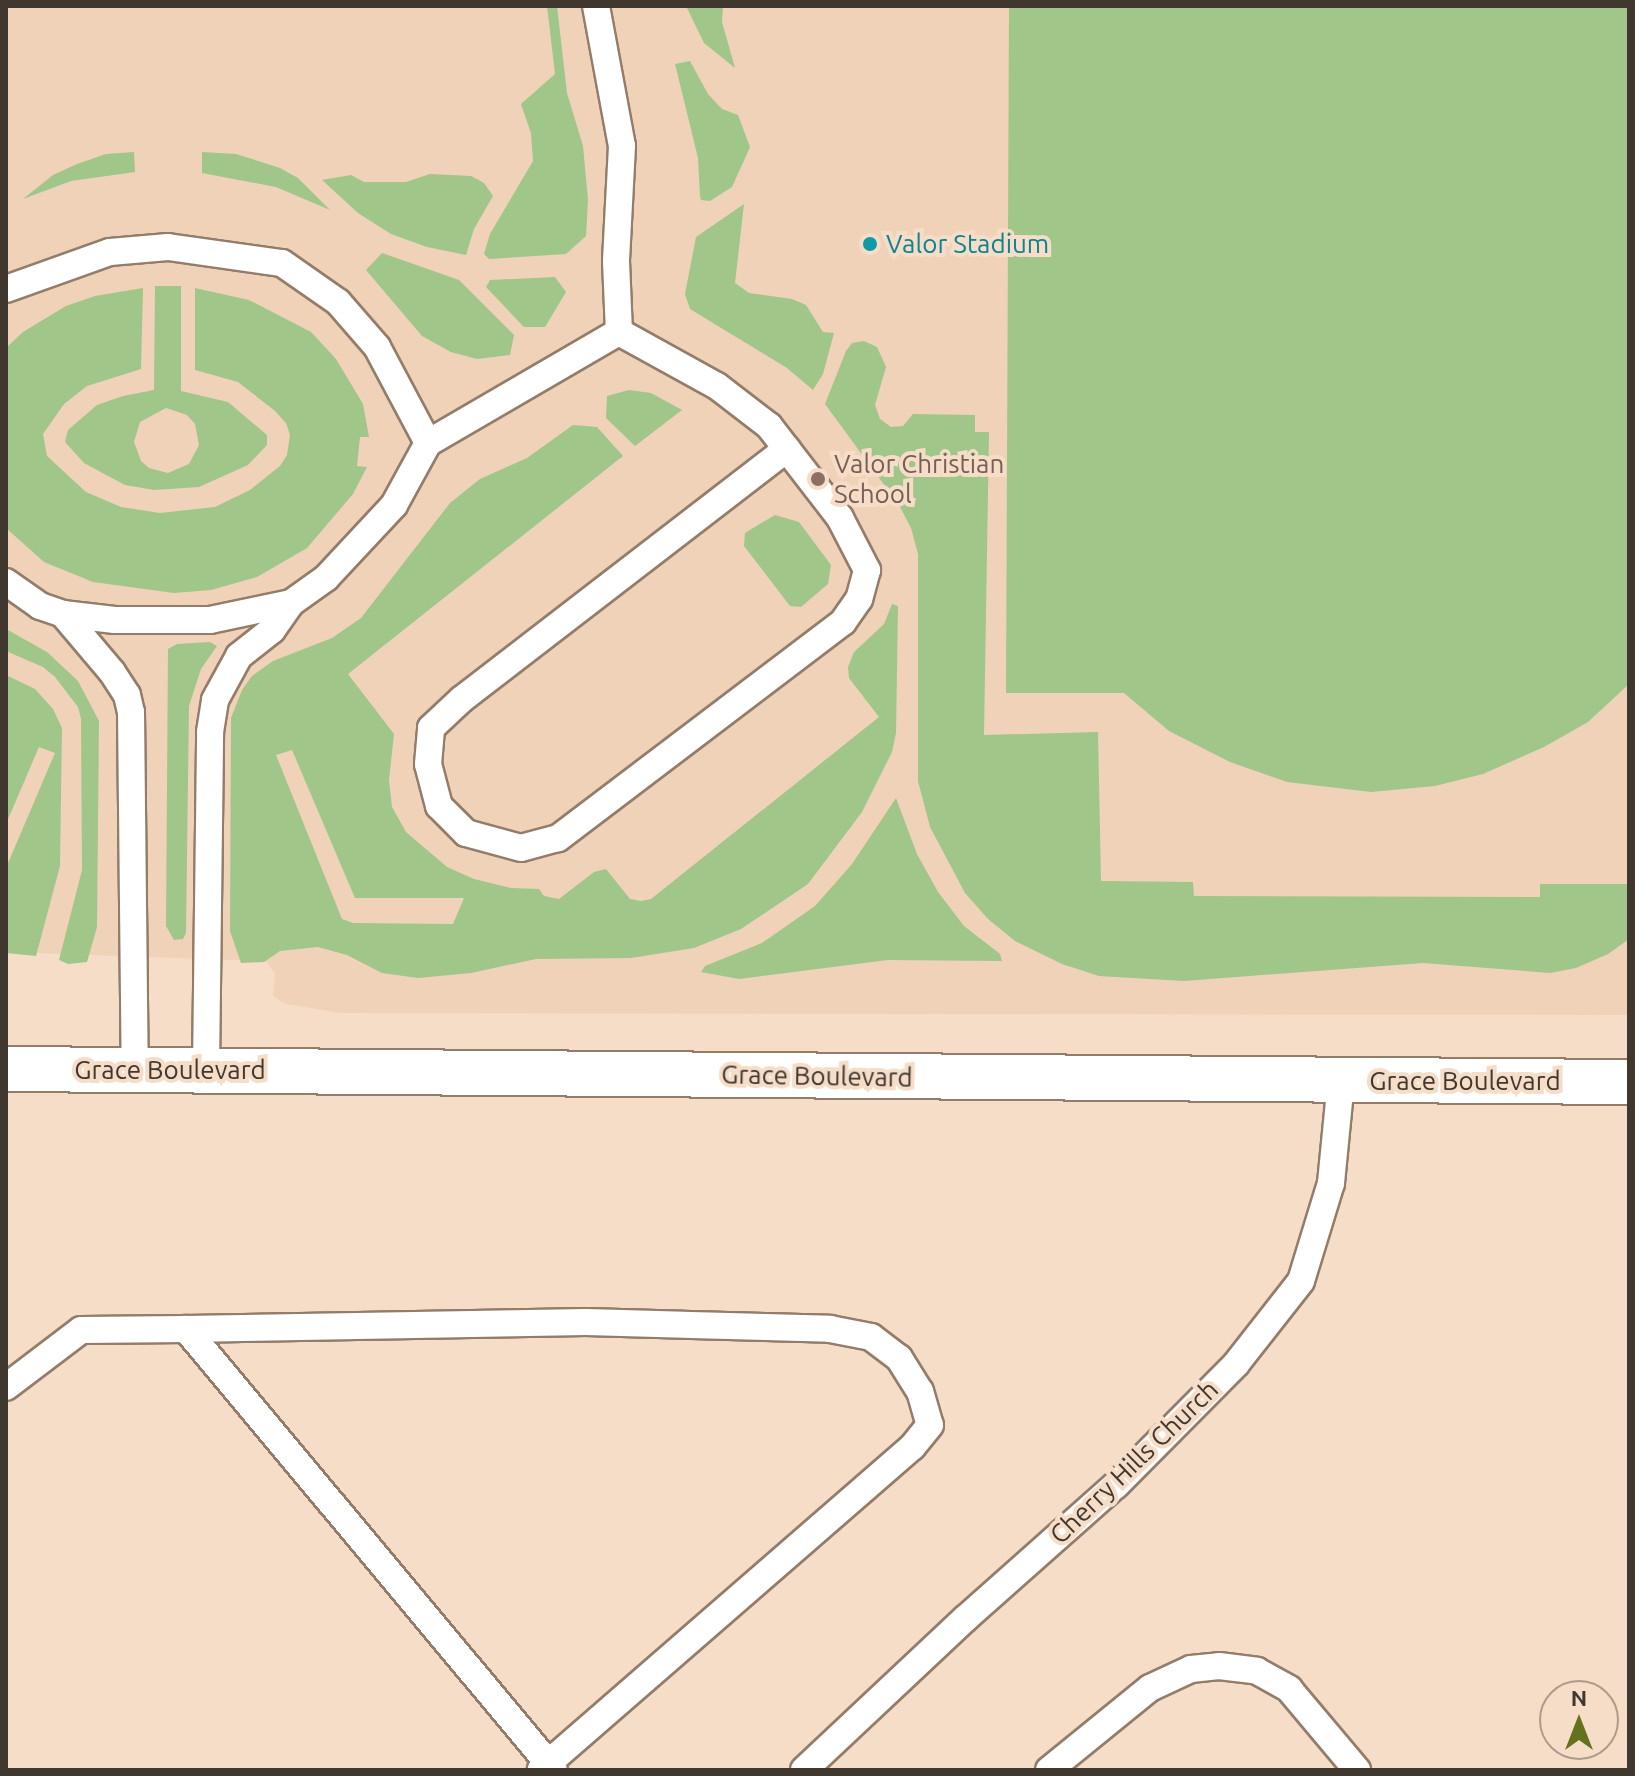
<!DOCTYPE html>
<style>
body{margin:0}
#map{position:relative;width:1635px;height:1776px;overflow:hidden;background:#f5ddc8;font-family:Ubuntu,sans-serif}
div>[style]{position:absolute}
.built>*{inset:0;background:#efd2b7}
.green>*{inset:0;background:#a0c689}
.roads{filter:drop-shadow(2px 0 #937d6a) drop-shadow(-2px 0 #937d6a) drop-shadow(0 2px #937d6a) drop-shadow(0 -2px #937d6a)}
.service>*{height:26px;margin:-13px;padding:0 13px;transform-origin:13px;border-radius:13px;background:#fff}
.minor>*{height:44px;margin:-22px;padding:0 22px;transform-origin:22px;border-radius:22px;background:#fff}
.dots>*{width:22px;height:22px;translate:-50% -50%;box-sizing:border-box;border:4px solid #f5ddc8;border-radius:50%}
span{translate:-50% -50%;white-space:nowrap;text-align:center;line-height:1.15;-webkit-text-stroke:8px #f5ddc8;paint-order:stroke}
.culture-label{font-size:26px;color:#0d838f}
.left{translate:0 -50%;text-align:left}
.education-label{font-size:26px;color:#785e54}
.street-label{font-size:26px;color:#40372f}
.frame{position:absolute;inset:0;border:8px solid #40372f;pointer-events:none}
.north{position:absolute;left:1539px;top:1680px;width:80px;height:80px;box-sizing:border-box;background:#f5ddc8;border:2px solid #ad9b8b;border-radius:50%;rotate:0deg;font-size:22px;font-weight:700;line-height:32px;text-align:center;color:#40372f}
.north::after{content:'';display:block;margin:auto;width:28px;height:36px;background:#65721d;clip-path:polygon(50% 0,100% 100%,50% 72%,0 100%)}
</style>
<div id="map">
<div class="built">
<i style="clip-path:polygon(6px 6px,1629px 6px,1629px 1015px,341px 1013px,286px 1004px,273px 996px,275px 974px,266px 961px,6px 952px)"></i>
</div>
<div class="green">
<i style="clip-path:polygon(547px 6px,557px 6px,567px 93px,583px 146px,588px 200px,586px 236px,566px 254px,489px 259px,484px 254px,490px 234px,533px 161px,531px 133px,521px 104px,555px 74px)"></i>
<i style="clip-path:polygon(686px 6px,723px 6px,722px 22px,735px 68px,704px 43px)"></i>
<i style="clip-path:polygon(1009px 6px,1629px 6px,1629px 684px,1588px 722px,1544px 747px,1483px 774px,1435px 786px,1371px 792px,1287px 782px,1230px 762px,1169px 731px,1124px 693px,1006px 693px)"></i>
<i style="clip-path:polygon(690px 61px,708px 94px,722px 109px,738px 115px,750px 147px,732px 187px,710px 201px,701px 200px,700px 196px,698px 158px,675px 64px)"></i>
<i style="clip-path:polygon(134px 152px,135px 172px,71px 181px,23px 199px,53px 175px,77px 164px,106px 154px)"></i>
<i style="clip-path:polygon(202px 152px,236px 154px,280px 168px,298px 178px,330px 210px,276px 187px,202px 173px)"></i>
<i style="clip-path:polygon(430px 174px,471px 176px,484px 183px,493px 196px,474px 229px,466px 255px,427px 247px,391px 234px,358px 213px,322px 180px,351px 175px,364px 182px,406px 182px)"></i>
<i style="clip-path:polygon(744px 204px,735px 283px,749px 293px,792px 299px,806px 305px,823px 332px,834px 333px,823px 374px,813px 390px,787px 368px,690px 309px,685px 294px,696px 237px)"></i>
<i style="clip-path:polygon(382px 253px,459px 280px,514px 335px,510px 355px,477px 359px,451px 352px,422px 336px,366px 270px)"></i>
<i style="clip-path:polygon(555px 277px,566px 292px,545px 327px,524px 327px,486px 287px,490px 280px)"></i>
<i style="clip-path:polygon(evenodd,155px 286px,181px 286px,181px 391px,228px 402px,267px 435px,267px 445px,248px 465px,199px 487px,154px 490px,125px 485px,84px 463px,65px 442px,68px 430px,97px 405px,123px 396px,154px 390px,155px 286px,166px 408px,187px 415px,195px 424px,199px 445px,189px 464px,168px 473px,149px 468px,141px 461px,134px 442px,140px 422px,166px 408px)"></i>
<i style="clip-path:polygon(143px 288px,141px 369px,87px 386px,64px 404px,43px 434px,47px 456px,86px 492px,121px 507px,160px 513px,215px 507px,250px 490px,280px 466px,287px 455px,290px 435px,286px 423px,275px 411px,238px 382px,195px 370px,195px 288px,249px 300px,311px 332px,336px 359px,363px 404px,369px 437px,360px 437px,357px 466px,367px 467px,353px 494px,307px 548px,257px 577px,211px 590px,174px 593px,93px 582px,44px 562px,6px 528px,6px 348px,23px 332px,66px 306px,95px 296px)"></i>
<i style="clip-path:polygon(864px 341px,877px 347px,886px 367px,875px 405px,880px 419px,891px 427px,903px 426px,913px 414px,975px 415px,975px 432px,989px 432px,984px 735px,1098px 732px,1101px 881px,1193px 882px,1194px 896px,1540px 897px,1540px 884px,1629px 884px,1629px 939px,1608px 954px,1576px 968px,1550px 973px,1423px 963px,1184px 981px,1099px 976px,1062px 964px,1015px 941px,988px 919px,965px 893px,930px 827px,918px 781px,918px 554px,911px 528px,899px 505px,825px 404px,846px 351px,852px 343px)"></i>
<i style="clip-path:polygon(629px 390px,651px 393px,682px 410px,635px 446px,606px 418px,607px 396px)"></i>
<i style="clip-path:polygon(evenodd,573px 425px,597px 427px,623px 456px,348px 674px,394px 734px,389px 780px,392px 807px,406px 832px,447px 867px,474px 879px,511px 888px,539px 889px,544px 896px,559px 899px,594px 872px,606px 869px,630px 899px,641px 901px,651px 899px,879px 717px,849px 678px,848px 667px,854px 652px,884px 624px,892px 604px,898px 606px,896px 733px,892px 752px,862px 812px,808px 884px,741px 929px,694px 948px,631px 958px,536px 959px,471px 973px,418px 978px,382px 973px,347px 955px,318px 947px,280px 951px,264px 962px,241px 963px,230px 931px,231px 718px,242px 690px,252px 676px,273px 661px,332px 638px,361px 618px,450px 503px,480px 479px,527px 458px,573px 425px,292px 750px,355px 898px,464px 898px,453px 924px,353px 923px,342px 919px,276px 755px,292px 750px)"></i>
<i style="clip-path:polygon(775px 515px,799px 522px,831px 565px,828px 584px,801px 607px,790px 606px,744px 546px,745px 533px)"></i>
<i style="clip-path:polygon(6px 629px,47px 652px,78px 681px,99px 721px,97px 927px,87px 962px,68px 964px,59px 960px,82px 870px,81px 719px,78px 707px,55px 677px,43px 667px,6px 651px)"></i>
<i style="clip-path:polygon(210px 642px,217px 646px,201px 669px,189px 706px,186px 933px,183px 939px,174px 940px,166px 926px,168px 649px,177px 644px)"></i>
<i style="clip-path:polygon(6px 675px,35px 689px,53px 709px,62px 728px,60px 866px,36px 956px,6px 953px,6px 868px,55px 753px,39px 747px,6px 824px)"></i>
<i style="clip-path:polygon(896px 798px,917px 854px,938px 892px,964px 926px,1000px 954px,1002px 961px,888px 960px,739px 979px,701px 972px,705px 966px,762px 943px,815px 906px,852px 864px)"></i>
</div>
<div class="roads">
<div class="service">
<i style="left:596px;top:6px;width:142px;rotate:79.5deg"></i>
<i style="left:622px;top:146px;width:115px;rotate:93deg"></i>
<i style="left:616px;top:261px;width:71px;rotate:87.6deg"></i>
<i style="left:619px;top:332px;width:112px;rotate:28.9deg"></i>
<i style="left:717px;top:386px;width:66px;rotate:37.6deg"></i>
<i style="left:769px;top:426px;width:116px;rotate:52.3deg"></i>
<i style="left:840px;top:518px;width:59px;rotate:62.6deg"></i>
<i style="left:867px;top:570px;width:30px;rotate:105deg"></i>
<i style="left:859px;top:599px;width:28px;rotate:125deg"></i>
<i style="left:843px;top:622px;width:358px;rotate:142.8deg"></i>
<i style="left:558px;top:838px;width:38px;rotate:165deg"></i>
<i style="left:521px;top:848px;width:57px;rotate:-164.7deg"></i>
<i style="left:466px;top:833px;width:38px;rotate:-135deg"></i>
<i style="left:439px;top:806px;width:43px;rotate:-104.7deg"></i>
<i style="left:428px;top:764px;width:36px;rotate:-85deg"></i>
<i style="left:431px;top:728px;width:42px;rotate:-43.1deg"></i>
<i style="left:462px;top:699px;width:410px;rotate:-37.6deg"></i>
<i style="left:6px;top:289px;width:110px;rotate:-19.6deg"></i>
<i style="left:110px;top:252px;width:58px;rotate:-4.9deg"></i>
<i style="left:168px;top:247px;width:115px;rotate:8deg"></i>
<i style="left:282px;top:263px;width:68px;rotate:34.9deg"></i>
<i style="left:338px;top:302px;width:60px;rotate:49.1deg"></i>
<i style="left:377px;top:347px;width:109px;rotate:62deg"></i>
<i style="left:6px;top:582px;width:42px;rotate:35.2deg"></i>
<i style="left:40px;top:606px;width:24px;rotate:19deg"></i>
<i style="left:63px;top:614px;width:52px;rotate:6.6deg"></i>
<i style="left:115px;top:620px;width:95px"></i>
<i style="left:210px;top:620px;width:83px;rotate:-11.9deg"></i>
<i style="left:291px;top:603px;width:43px;rotate:-35.5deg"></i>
<i style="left:326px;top:578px;width:100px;rotate:-47deg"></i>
<i style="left:394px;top:505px;width:71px;rotate:-61.3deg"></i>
<i style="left:428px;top:443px;width:221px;rotate:-30.2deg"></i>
<i style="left:63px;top:614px;width:76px;rotate:49.8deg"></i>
<i style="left:112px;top:672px;width:27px;rotate:57deg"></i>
<i style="left:127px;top:695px;width:17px;rotate:77deg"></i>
<i style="left:131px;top:712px;width:358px;rotate:89.4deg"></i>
<i style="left:206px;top:1070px;width:338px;rotate:-89.3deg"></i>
<i style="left:210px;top:732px;width:32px;rotate:-81deg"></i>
<i style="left:215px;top:700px;width:50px;rotate:-61.4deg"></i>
<i style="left:239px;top:656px;width:42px;rotate:-38.2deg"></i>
<i style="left:272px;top:630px;width:33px;rotate:-55deg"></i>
<i style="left:186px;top:1329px;width:400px;rotate:-1deg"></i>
<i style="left:586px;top:1322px;width:244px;rotate:1.6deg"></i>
<i style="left:830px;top:1329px;width:42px;rotate:11deg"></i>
<i style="left:871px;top:1337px;width:35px;rotate:37deg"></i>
<i style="left:899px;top:1358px;width:39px;rotate:58deg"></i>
<i style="left:920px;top:1391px;width:35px;rotate:74deg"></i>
<i style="left:930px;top:1425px;width:28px;rotate:129deg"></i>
<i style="left:912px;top:1447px;width:492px;rotate:139deg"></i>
<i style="left:6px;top:1387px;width:94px;rotate:-37.2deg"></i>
<i style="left:81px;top:1330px;width:105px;rotate:-0.5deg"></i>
<i style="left:186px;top:1329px;width:574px;rotate:50.16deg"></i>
<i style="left:804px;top:1770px;width:222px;rotate:-43.2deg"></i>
<i style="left:966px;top:1618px;width:200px;rotate:-41.6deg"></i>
<i style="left:1116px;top:1485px;width:170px;rotate:-45.2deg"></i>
<i style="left:1236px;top:1364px;width:105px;rotate:-51.9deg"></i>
<i style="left:1301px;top:1281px;width:102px;rotate:-73deg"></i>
<i style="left:1331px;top:1183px;width:102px;rotate:-84.4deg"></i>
<i style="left:1049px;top:1770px;width:130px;rotate:-39.1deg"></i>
<i style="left:1150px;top:1688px;width:45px;rotate:-24.9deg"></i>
<i style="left:1191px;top:1669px;width:28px;rotate:-6deg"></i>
<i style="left:1219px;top:1666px;width:38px;rotate:7deg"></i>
<i style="left:1257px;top:1671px;width:37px;rotate:29deg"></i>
<i style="left:1289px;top:1689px;width:106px;rotate:50deg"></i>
</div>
<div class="minor">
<i style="left:6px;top:1069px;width:1623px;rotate:0.46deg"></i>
</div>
</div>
<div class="dots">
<i style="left:870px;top:244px;background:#0f9aa8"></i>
<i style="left:818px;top:479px;background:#8d6e63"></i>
</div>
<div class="culture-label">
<span class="left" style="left:886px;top:244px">Valor Stadium</span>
</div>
<div class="education-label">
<span class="left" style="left:834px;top:479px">Valor Christian<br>School</span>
</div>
<div class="street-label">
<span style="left:170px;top:1070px">Grace Boulevard</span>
<span style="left:817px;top:1076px;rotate:1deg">Grace Boulevard</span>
<span style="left:1465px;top:1081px">Grace Boulevard</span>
<span style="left:1134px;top:1462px;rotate:-44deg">Cherry Hills Church</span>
</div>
<div class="frame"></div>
<div class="north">N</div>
</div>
